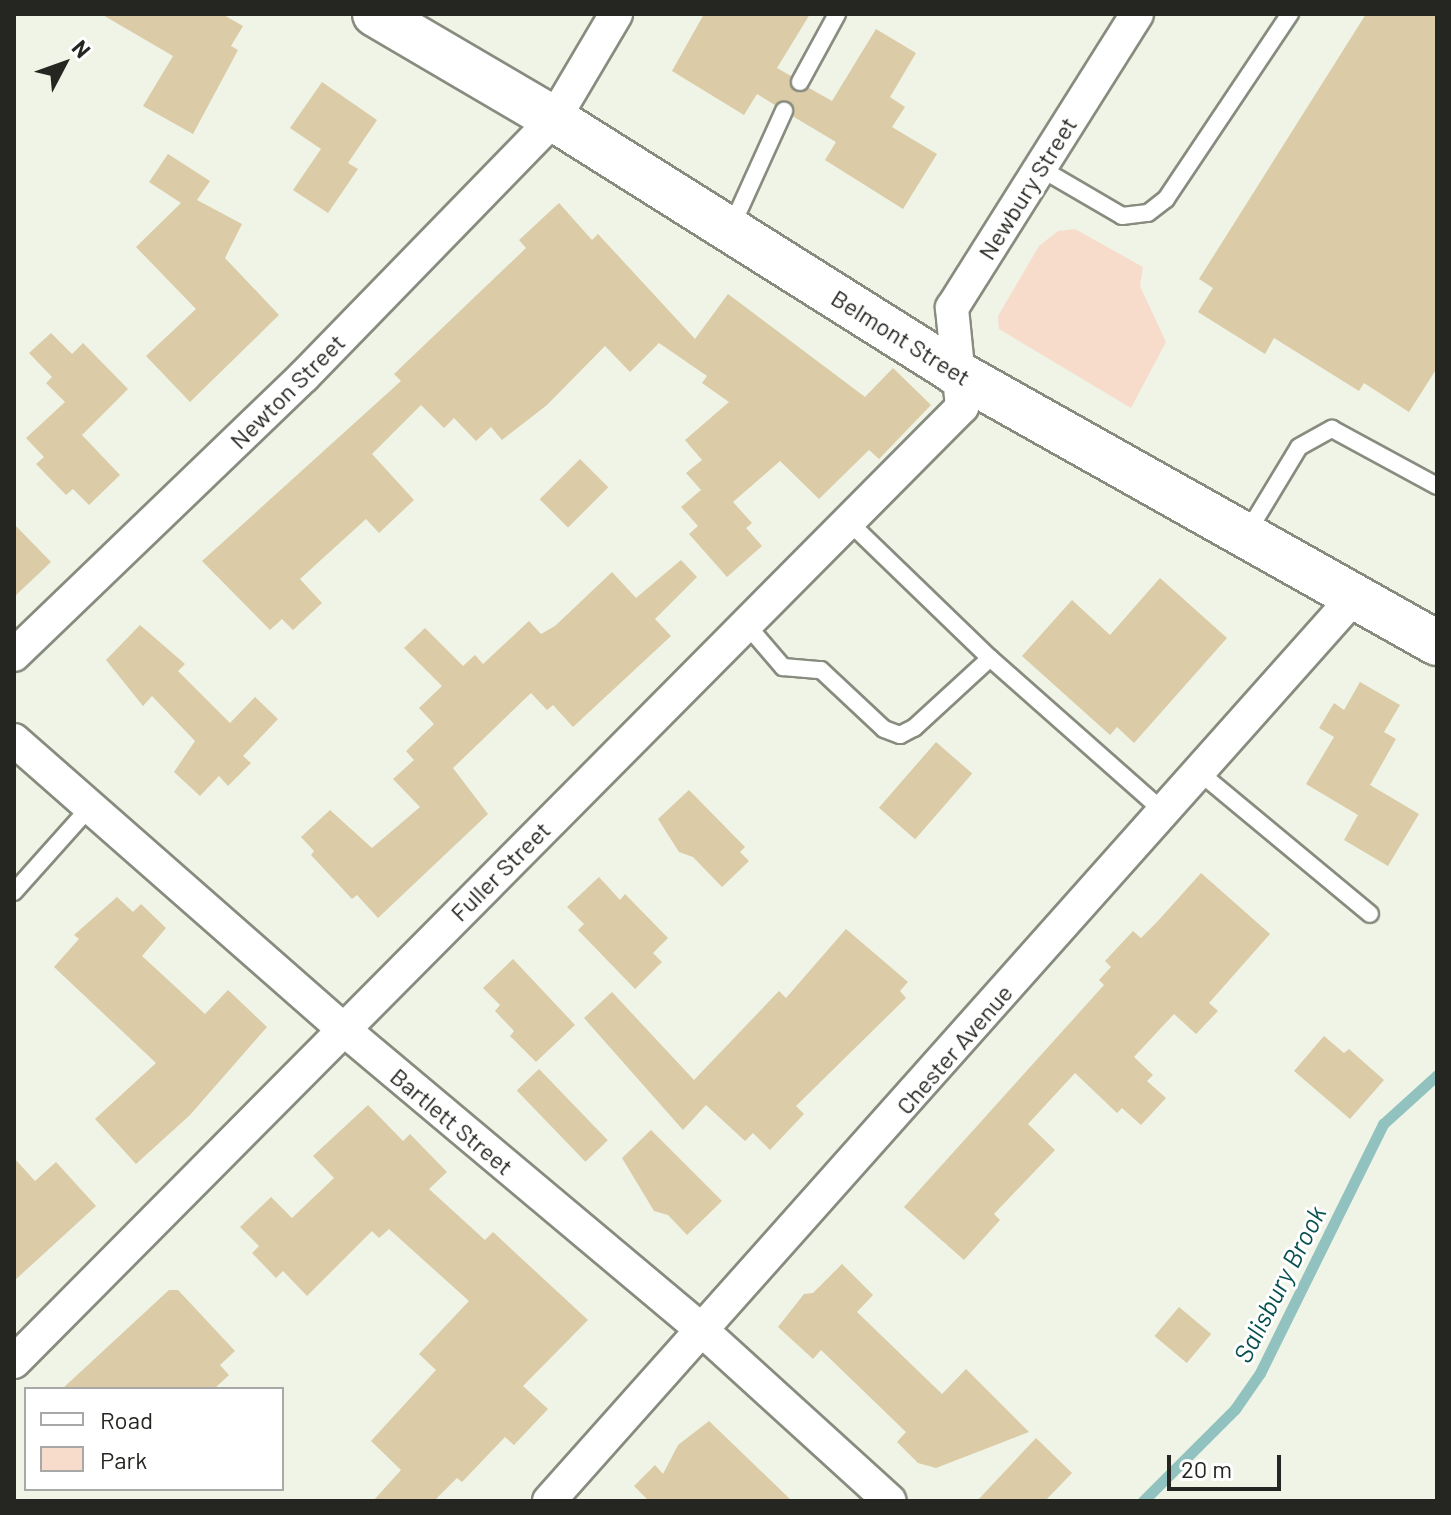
<!DOCTYPE html>
<style>
body{margin:0}
#map{position:relative;width:1451px;height:1515px;overflow:hidden;background:#eff4e6;font-family:Barlow,sans-serif}
div>[style]{position:absolute}
.green>*{inset:0;background:#f8dccb}
.stream>*{height:11px;margin:-5.5px;padding:0 5.5px;transform-origin:5.5px;border-radius:5.5px;background:#91c2bf}
.building>*{inset:0;background:#dbcba7;transform-origin:0 0}
.roads{filter:drop-shadow(2px 0 #878c7f) drop-shadow(-2px 0 #878c7f) drop-shadow(0 2px #878c7f) drop-shadow(0 -2px #878c7f)}
.lane>*{height:16px;margin:-8px;padding:0 8px;transform-origin:8px;border-radius:8px;background:#fff}
.street>*{height:32px;margin:-16px;padding:0 16px;transform-origin:16px;border-radius:16px;background:#fff}
.secondary>*{height:44px;margin:-22px;padding:0 22px;transform-origin:22px;border-radius:22px;background:#fff}
span{translate:-50% -50%;white-space:nowrap;text-align:center;line-height:1.15;-webkit-text-stroke:6px #fff;paint-order:stroke}
.street-label{font-size:24px;color:#252621}
.water-label{font-size:26px;color:#07514f;font-style:italic}
.frame{position:absolute;inset:0;border:16px solid #252621;pointer-events:none}
.legend{position:absolute;left:24px;top:1387px;width:260px;height:104px;box-sizing:border-box;background:#fff;border:2px solid #a8a8a6;margin:0;padding:10px 14px;list-style:none;font-size:24px;color:#252621}
.legend li{display:flex;align-items:center;gap:16px;height:40px}
.legend b{width:40px;border:2px solid #a8a8a6}
.north{position:absolute;left:24px;top:24px;width:80px;height:80px;-webkit-text-stroke:6px #fff;paint-order:stroke;rotate:49deg;font-size:22px;font-weight:700;line-height:32px;text-align:center;color:#252621}
.north::after{content:'';display:block;margin:auto;width:28px;height:36px;background:#252621;clip-path:polygon(50% 0,100% 100%,50% 72%,0 100%)}
.scale{position:absolute;left:1167px;top:1455px;width:114px;height:36px;box-sizing:border-box;border:4px solid #252621;border-top:0;padding-left:10px;font-size:24px;line-height:28px;white-space:nowrap;color:#252621;-webkit-text-stroke:6px #fff;paint-order:stroke}
</style>
<div id="map">
<div class="green">
<i style="clip-path:polygon(1075px 229px,1143px 267px,1140px 286px,1166px 342px,1131px 408px,999px 329px,998px 316px,1039px 246px,1058px 231px)"></i>
</div>
<div class="stream">
<i style="left:1143px;top:1501px;width:130px;rotate:-45deg"></i>
<i style="left:1235px;top:1409px;width:44px;rotate:-55.2deg"></i>
<i style="left:1260px;top:1373px;width:278px;rotate:-63.7deg"></i>
<i style="left:1383px;top:1124px;width:73px;rotate:-42.2deg"></i>
</div>
<div class="building">
<i style="clip-path:polygon(101px 14px,222px 14px,243px 26px,231px 46px,238px 50px,193px 134px,143px 106px,173px 56px)"></i>
<i style="clip-path:polygon(704px 14px,810px 14px,777px 68px,791px 76px,794px 91px,809px 88px,832px 101px,876px 29px,916px 53px,890px 97px,905px 107px,892px 127px,937px 154px,903px 209px,825px 160px,836px 142px,794px 117px,789px 101px,775px 105px,757px 94px,744px 115px,672px 71px)"></i>
<i style="clip-path:polygon(1366px 14px,1437px 14px,1437px 368px,1409px 412px,1364px 383px,1359px 391px,1274px 338px,1265px 354px,1198px 312px,1213px 288px,1199px 279px)"></i>
<i style="clip-path:polygon(322px 82px,377px 120px,348px 163px,358px 169px,328px 213px,293px 190px,321px 149px,290px 128px)"></i>
<i style="clip-path:polygon(168px 154px,210px 181px,197px 200px,242px 224px,225px 258px,279px 315px,190px 402px,146px 356px,196px 309px,136px 247px,181px 203px,149px 182px)"></i>
<i style="clip-path:polygon(559px 203px,592px 240px,598px 234px,695px 339px,728px 294px,865px 397px,893px 368px,931px 405px,879px 459px,869px 450px,819px 499px,780px 461px,733px 502px,752px 523px,746px 528px,762px 546px,727px 577px,689px 534px,698px 526px,681px 507px,701px 490px,686px 473px,702px 460px,685px 440px,729px 402px,702px 383px,707px 376px,659px 343px,630px 372px,605px 346px,547px 405px,502px 440px,491px 427px,476px 441px,454px 418px,444px 428px,421px 405px,372px 454px,414px 500px,379px 533px,366px 519px,300px 579px,322px 603px,293px 630px,282px 619px,270px 630px,202px 561px,401px 381px,394px 374px,526px 248px,519px 240px)"></i>
<i style="clip-path:polygon(51px 333px,72px 354px,83px 343px,128px 389px,82px 435px,120px 475px,89px 505px,73px 489px,66px 495px,36px 464px,44px 457px,26px 438px,65px 402px,46px 383px,52px 377px,29px 353px)"></i>
<i style="left:580px;top:459px;width:40px;height:57px;rotate:45deg"></i>
<i style="clip-path:polygon(14px 524px,51px 562px,14px 597px)"></i>
<i style="clip-path:polygon(681px 560px,697px 577px,655px 619px,671px 636px,573px 727px,553px 705px,547px 710px,531px 693px,453px 768px,488px 814px,378px 918px,357px 895px,352px 899px,311px 855px,314px 851px,301px 837px,330px 810px,372px 848px,420px 807px,393px 779px,414px 760px,406px 751px,434px 724px,419px 708px,442px 686px,404px 648px,425px 628px,463px 666px,475px 655px,483px 664px,529px 621px,541px 634px,555px 626px,612px 572px,636px 598px)"></i>
<i style="clip-path:polygon(1160px 578px,1227px 638px,1134px 743px,1117px 727px,1110px 735px,1022px 656px,1072px 600px,1110px 635px)"></i>
<i style="clip-path:polygon(140px 625px,185px 664px,178px 671px,230px 723px,255px 697px,278px 719px,243px 756px,251px 763px,228px 786px,219px 776px,200px 796px,174px 772px,195px 741px,152px 696px,143px 706px,106px 660px)"></i>
<i style="clip-path:polygon(1360px 682px,1400px 705px,1384px 732px,1396px 739px,1370px 785px,1419px 814px,1388px 866px,1344px 840px,1358px 815px,1306px 784px,1334px 737px,1319px 728px,1334px 703px,1344px 710px)"></i>
<i style="left:936px;top:742px;width:48px;height:87px;rotate:41deg"></i>
<i style="clip-path:polygon(689px 790px,745px 847px,740px 852px,749px 861px,722px 887px,693px 857px,679px 852px,658px 819px)"></i>
<i style="clip-path:polygon(1201px 873px,1270px 934px,1209px 1003px,1218px 1011px,1196px 1034px,1174px 1014px,1134px 1057px,1153px 1075px,1147px 1081px,1166px 1098px,1141px 1125px,1122px 1108px,1117px 1113px,1075px 1073px,1028px 1124px,1055px 1150px,994px 1214px,1000px 1220px,964px 1260px,904px 1207px,1104px 985px,1099px 980px,1111px 967px,1105px 961px,1133px 931px,1141px 938px,1157px 922px)"></i>
<i style="clip-path:polygon(599px 877px,620px 900px,625px 894px,668px 938px,653px 953px,662px 962px,635px 989px,578px 930px,584px 924px,567px 907px)"></i>
<i style="clip-path:polygon(117px 897px,133px 912px,141px 904px,166px 928px,142px 956px,205px 1014px,228px 990px,267px 1027px,190px 1115px,136px 1164px,95px 1119px,156px 1063px,54px 967px,79px 939px,74px 935px)"></i>
<i style="clip-path:polygon(846px 929px,908px 982px,900px 991px,906px 998px,796px 1106px,804px 1114px,770px 1150px,753px 1133px,745px 1141px,706px 1105px,683px 1130px,584px 1018px,612px 992px,694px 1080px,779px 991px,786px 998px)"></i>
<i style="clip-path:polygon(513px 959px,575px 1025px,536px 1062px,510px 1036px,514px 1031px,495px 1011px,500px 1005px,483px 988px)"></i>
<i style="clip-path:polygon(1324px 1036px,1344px 1053px,1349px 1049px,1384px 1080px,1350px 1119px,1294px 1071px)"></i>
<i style="left:539px;top:1069px;width:99px;height:31px;rotate:46deg"></i>
<i style="clip-path:polygon(368px 1105px,403px 1141px,410px 1134px,447px 1172px,429px 1189px,485px 1240px,493px 1232px,588px 1320px,523px 1386px,548px 1409px,514px 1445px,505px 1437px,462px 1482px,457px 1478px,434px 1501px,373px 1501px,401px 1470px,371px 1441px,436px 1370px,419px 1354px,469px 1301px,389px 1229px,379px 1238px,372px 1231px,307px 1296px,283px 1271px,276px 1278px,252px 1253px,259px 1246px,240px 1227px,271px 1197px,292px 1218px,334px 1178px,313px 1156px)"></i>
<i style="clip-path:polygon(651px 1130px,722px 1201px,687px 1235px,668px 1215px,654px 1211px,622px 1158px)"></i>
<i style="clip-path:polygon(14px 1158px,35px 1181px,56px 1162px,96px 1206px,14px 1281px)"></i>
<i style="clip-path:polygon(842px 1264px,873px 1295px,857px 1312px,942px 1394px,966px 1369px,1029px 1432px,936px 1468px,918px 1463px,897px 1442px,906px 1432px,821px 1350px,813px 1359px,778px 1327px,804px 1294px,813px 1293px)"></i>
<i style="clip-path:polygon(169px 1290px,178px 1290px,235px 1351px,220px 1365px,229px 1375px,214px 1389px,62px 1389px)"></i>
<i style="left:1179px;top:1307px;width:42px;height:38px;rotate:40deg"></i>
<i style="clip-path:polygon(709px 1421px,792px 1501px,649px 1501px,634px 1486px,655px 1465px,663px 1474px,678px 1445px)"></i>
<i style="clip-path:polygon(1036px 1438px,1072px 1473px,1045px 1501px,977px 1501px)"></i>
</div>
<div class="roads">
<div class="lane">
<i style="left:800px;top:82px;width:77px;rotate:-61.4deg"></i>
<i style="left:1040px;top:168px;width:95px;rotate:30.3deg"></i>
<i style="left:1122px;top:216px;width:26px;rotate:-7deg"></i>
<i style="left:1148px;top:213px;width:23px;rotate:-38deg"></i>
<i style="left:1166px;top:199px;width:223px;rotate:-56.2deg"></i>
<i style="left:730px;top:230px;width:131px;rotate:-65.6deg"></i>
<i style="left:848px;top:521px;width:197px;rotate:44deg"></i>
<i style="left:990px;top:658px;width:232px;rotate:41.5deg"></i>
<i style="left:1247px;top:533px;width:100px;rotate:-58.8deg"></i>
<i style="left:1299px;top:447px;width:38px;rotate:-29deg"></i>
<i style="left:1332px;top:429px;width:119px;rotate:28.5deg"></i>
<i style="left:746px;top:624px;width:57px;rotate:49.3deg"></i>
<i style="left:783px;top:667px;width:38px;rotate:5deg"></i>
<i style="left:821px;top:670px;width:86px;rotate:43.1deg"></i>
<i style="left:884px;top:729px;width:17px;rotate:21deg"></i>
<i style="left:900px;top:735px;width:16px;rotate:-27deg"></i>
<i style="left:914px;top:728px;width:103px;rotate:-42.6deg"></i>
<i style="left:1199px;top:772px;width:222px;rotate:39.7deg"></i>
<i style="left:14px;top:892px;width:114px;rotate:-48.2deg"></i>
</div>
<div class="street">
<i style="left:14px;top:655px;width:402px;rotate:-43.9deg"></i>
<i style="left:304px;top:376px;width:359px;rotate:-45.8deg"></i>
<i style="left:554px;top:119px;width:122px;rotate:-59.4deg"></i>
<i style="left:14px;top:740px;width:436px;rotate:41.3deg"></i>
<i style="left:342px;top:1028px;width:473px;rotate:40deg"></i>
<i style="left:704px;top:1332px;width:251px;rotate:42.3deg"></i>
<i style="left:14px;top:1362px;width:1346px;rotate:-45.21deg"></i>
<i style="left:962px;top:407px;width:100px;rotate:-95.8deg"></i>
<i style="left:952px;top:308px;width:347px;rotate:-57.8deg"></i>
<i style="left:549px;top:1501px;width:1213px;rotate:-48.31deg"></i>
</div>
<div class="secondary">
<i style="left:375px;top:14px;width:208px;rotate:30.4deg"></i>
<i style="left:554px;top:119px;width:474px;rotate:32.2deg"></i>
<i style="left:955px;top:372px;width:553px;rotate:29.35deg"></i>
</div>
</div>
<div class="street-label">
<span style="left:1027px;top:188px;rotate:-58deg">Newbury Street</span>
<span style="left:901px;top:337px;rotate:32deg">Belmont Street</span>
<span style="left:287px;top:391px;rotate:-45deg">Newton Street</span>
<span style="left:500px;top:871px;rotate:-45deg">Fuller Street</span>
<span style="left:954px;top:1049px;rotate:-49deg">Chester Avenue</span>
<span style="left:452px;top:1121px;rotate:40deg">Bartlett Street</span>
</div>
<div class="water-label">
<span style="left:1279px;top:1284px;rotate:-63deg">Salisbury Brook</span>
</div>
<div class="frame"></div>
<ul class="legend">
<li><b style="height:10px;background:#fff"></b>Road</li>
<li><b style="height:22px;background:#f8dccb"></b>Park</li>
</ul>
<div class="north">N</div>
<div class="scale">20 m</div>
</div>
